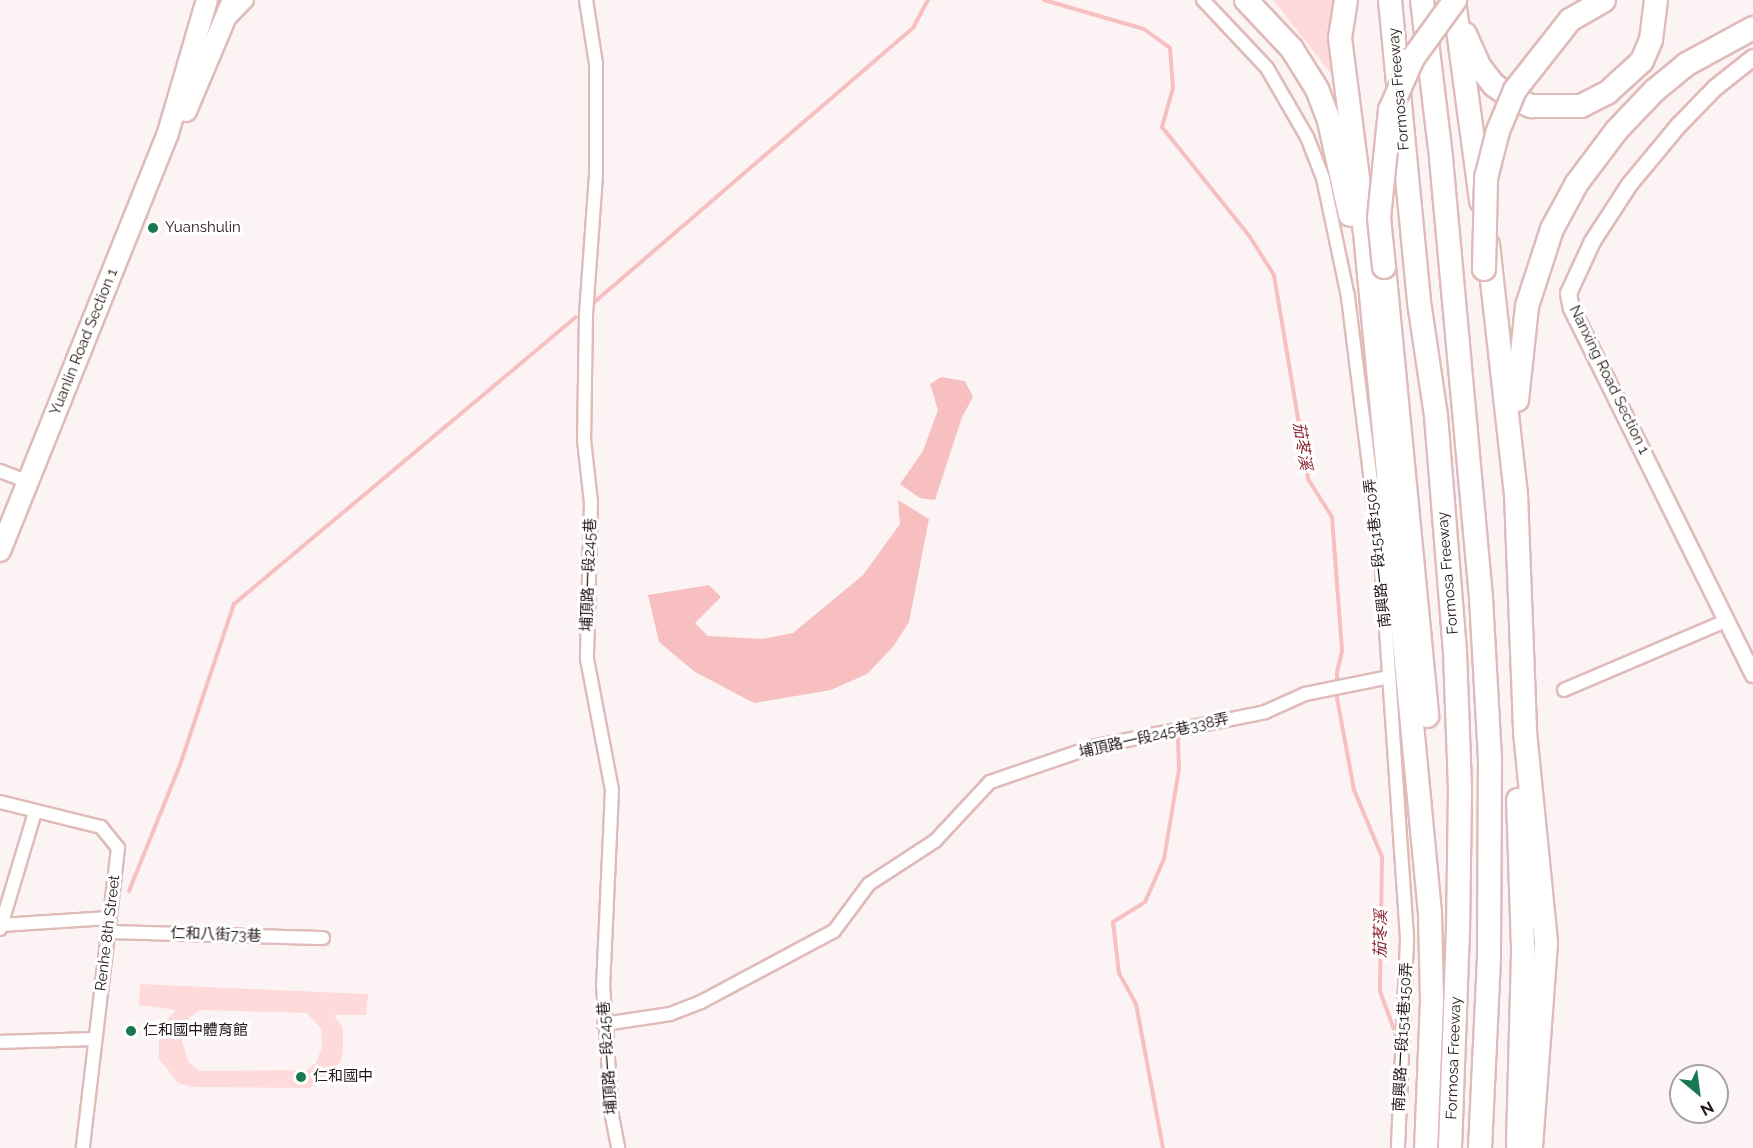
<!DOCTYPE html>
<meta charset="utf-8">
<style>
body{margin:0}
#map{position:relative;width:1753px;height:1148px;overflow:hidden;background:#fcf4f4;font-family:Raleway,"Noto Sans TC",sans-serif}
div>[style]{position:absolute}
.green>*{inset:0;background:#fedada}
.water>*{inset:0;background:#f7bfbf}
.stream>*{height:4px;margin:-2px;padding:0 2px;transform-origin:2px;border-radius:2px;background:#f7bfbf}
.roads{filter:drop-shadow(2px 0 #dfbbba) drop-shadow(-2px 0 #dfbbba) drop-shadow(0 2px #dfbbba) drop-shadow(0 -2px #dfbbba)}
.minor>*{height:12px;margin:-6px;padding:0 6px;transform-origin:6px;border-radius:6px;background:#fff}
.tertiary>*{height:15px;margin:-7.5px;padding:0 7.5px;transform-origin:7.5px;border-radius:7.5px;background:#fff}
.secondary>*{height:16px;margin:-8px;padding:0 8px;transform-origin:8px;border-radius:8px;background:#fff}
.primary>*{height:20px;margin:-10px;padding:0 10px;transform-origin:10px;border-radius:10px;background:#fff}
.motorway>*{height:22px;margin:-11px;padding:0 11px;transform-origin:11px;border-radius:11px;background:#fff}
.bridges{filter:drop-shadow(2px 0 #dfbbba) drop-shadow(-2px 0 #dfbbba) drop-shadow(0 2px #dfbbba) drop-shadow(0 -2px #dfbbba)}
.motorway-bridge>*{height:22px;margin:-11px;padding:0 11px;transform-origin:11px;border-radius:11px;background:#fff}
.dots>*{width:16px;height:16px;translate:-50% -50%;box-sizing:border-box;border:3px solid #fff;border-radius:50%}
span{translate:-50% -50%;white-space:nowrap;text-align:center;line-height:1.15;-webkit-text-stroke:6px #fff;paint-order:stroke}
.street-label{font-size:15px;color:#241818}
.poi-label{font-size:15px;color:#241818}
.left{translate:0 -50%;text-align:left}
.water-label{font-size:16px;color:#8d2631;font-style:italic}
.north{position:absolute;left:1669px;top:1064px;width:60px;height:60px;box-sizing:border-box;background:#fff;border:2px solid #a7a3a3;border-radius:50%;rotate:151deg;font-size:16px;font-weight:700;line-height:24px;text-align:center;color:#241818}
.north::after{content:'';display:block;margin:auto;width:21px;height:27px;background:#187950;clip-path:polygon(50% 0,100% 100%,50% 72%,0 100%)}
</style>
<div id="map">
<div class="green">
<i style="clip-path:polygon(1273px 0,1335px 0,1330px 21px,1333px 76px)"></i>
<i style="clip-path:polygon(evenodd,140px 984px,366px 994px,368px 994px,366px 1015px,334px 1015px,343px 1028px,343px 1051px,341px 1061px,321px 1082px,309px 1088px,192px 1087px,178px 1083px,159px 1059px,159px 1029px,176px 1010px,139px 1005px,140px 984px,200px 1010px,307px 1013px,321px 1029px,322px 1047px,316px 1063px,306px 1070px,200px 1071px,188px 1061px,182px 1041px,190px 1017px,200px 1010px)"></i>
</div>
<div class="water">
<i style="clip-path:polygon(941px 377px,965px 381px,973px 397px,962px 417px,935px 500px,920px 498px,900px 484px,923px 451px,938px 410px,930px 384px)"></i>
<i style="clip-path:polygon(898px 500px,929px 519px,909px 622px,893px 647px,867px 674px,831px 690px,754px 703px,695px 672px,659px 642px,648px 595px,709px 585px,721px 597px,695px 623px,708px 636px,762px 639px,793px 633px,863px 575px,900px 524px)"></i>
</div>
<div class="stream">
<i style="left:1044px;top:0;width:104px;rotate:16.2deg"></i>
<i style="left:1144px;top:29px;width:32px;rotate:36deg"></i>
<i style="left:1170px;top:48px;width:40px;rotate:85.7deg"></i>
<i style="left:1173px;top:88px;width:41px;rotate:105.8deg"></i>
<i style="left:1162px;top:127px;width:141px;rotate:51.3deg"></i>
<i style="left:1250px;top:237px;width:45px;rotate:57.7deg"></i>
<i style="left:1274px;top:275px;width:207px;rotate:80.5deg"></i>
<i style="left:1308px;top:479px;width:45px;rotate:57.7deg"></i>
<i style="left:1332px;top:517px;width:134px;rotate:85.7deg"></i>
<i style="left:1342px;top:651px;width:23px;rotate:103deg"></i>
<i style="left:1337px;top:673px;width:25px;rotate:90deg"></i>
<i style="left:1337px;top:698px;width:94px;rotate:79.5deg"></i>
<i style="left:1354px;top:790px;width:73px;rotate:67.3deg"></i>
<i style="left:1382px;top:857px;width:134px;rotate:90.9deg"></i>
<i style="left:1380px;top:991px;width:50px;rotate:70.1deg"></i>
<i style="left:591px;top:305px;width:425px;rotate:-40.7deg"></i>
<i style="left:913px;top:28px;width:32px;rotate:-62deg"></i>
<i style="left:129px;top:891px;width:136px;rotate:-68deg"></i>
<i style="left:180px;top:765px;width:170px;rotate:-71.5deg"></i>
<i style="left:234px;top:604px;width:446px;rotate:-40deg"></i>
<i style="left:1163px;top:1148px;width:147px;rotate:-100.6deg"></i>
<i style="left:1136px;top:1004px;width:35px;rotate:-119deg"></i>
<i style="left:1119px;top:973px;width:51px;rotate:-96.7deg"></i>
<i style="left:1113px;top:922px;width:38px;rotate:-32deg"></i>
<i style="left:1145px;top:902px;width:47px;rotate:-66.2deg"></i>
<i style="left:1164px;top:859px;width:91px;rotate:-80.5deg"></i>
<i style="left:1179px;top:769px;width:34px;rotate:-92deg"></i>
</div>
<div class="roads">
<div class="minor">
<i style="left:586px;top:0;width:65px;rotate:81.1deg"></i>
<i style="left:596px;top:64px;width:111px;rotate:90deg"></i>
<i style="left:596px;top:175px;width:140px;rotate:94.1deg"></i>
<i style="left:586px;top:315px;width:125px;rotate:90.9deg"></i>
<i style="left:584px;top:440px;width:62px;rotate:83.6deg"></i>
<i style="left:591px;top:502px;width:157px;rotate:91.5deg"></i>
<i style="left:587px;top:659px;width:133px;rotate:79.2deg"></i>
<i style="left:612px;top:790px;width:195px;rotate:92.6deg"></i>
<i style="left:603px;top:985px;width:131px;rotate:86.1deg"></i>
<i style="left:612px;top:1116px;width:33px;rotate:79deg"></i>
<i style="left:1203px;top:0;width:93px;rotate:46.7deg"></i>
<i style="left:1267px;top:68px;width:80px;rotate:59.9deg"></i>
<i style="left:1307px;top:137px;width:44px;rotate:68.7deg"></i>
<i style="left:1323px;top:178px;width:122px;rotate:78.1deg"></i>
<i style="left:1348px;top:297px;width:276px;rotate:82.9deg"></i>
<i style="left:1382px;top:571px;width:370px;rotate:86.1deg"></i>
<i style="left:1407px;top:940px;width:208px;rotate:92.5deg"></i>
<i style="left:0;top:471px;width:30px;rotate:21deg"></i>
<i style="left:1564px;top:690px;width:176px;rotate:-23.1deg"></i>
<i style="left:0;top:802px;width:104px;rotate:13.9deg"></i>
<i style="left:101px;top:827px;width:27px;rotate:51deg"></i>
<i style="left:118px;top:848px;width:302px;rotate:96.7deg"></i>
<i style="left:1px;top:925px;width:108px;rotate:-3.7deg"></i>
<i style="left:0;top:929px;width:122px;rotate:-73.3deg"></i>
<i style="left:108px;top:932px;width:215px;rotate:1.6deg"></i>
<i style="left:604px;top:1024px;width:67px;rotate:-8.6deg"></i>
<i style="left:670px;top:1014px;width:33px;rotate:-21deg"></i>
<i style="left:701px;top:1002px;width:151px;rotate:-28.1deg"></i>
<i style="left:834px;top:931px;width:59px;rotate:-53.3deg"></i>
<i style="left:869px;top:884px;width:79px;rotate:-33.1deg"></i>
<i style="left:935px;top:841px;width:81px;rotate:-47deg"></i>
<i style="left:990px;top:782px;width:108px;rotate:-18.9deg"></i>
<i style="left:1092px;top:747px;width:177px;rotate:-11.4deg"></i>
<i style="left:1265px;top:712px;width:44px;rotate:-24.2deg"></i>
<i style="left:1305px;top:694px;width:86px;rotate:-11.4deg"></i>
<i style="left:0;top:1042px;width:95px;rotate:-1.8deg"></i>
</div>
<div class="tertiary">
<i style="left:1753px;top:57px;width:48px;rotate:141.7deg"></i>
<i style="left:1715px;top:87px;width:53px;rotate:134.2deg"></i>
<i style="left:1678px;top:125px;width:77px;rotate:129.7deg"></i>
<i style="left:1629px;top:184px;width:68px;rotate:123deg"></i>
<i style="left:1592px;top:241px;width:57px;rotate:114.8deg"></i>
<i style="left:1568px;top:293px;width:15px;rotate:79deg"></i>
<i style="left:1571px;top:308px;width:409px;rotate:63.6deg"></i>
</div>
<div class="secondary">
<i style="left:226px;top:19px;width:27px;rotate:-45deg"></i>
</div>
<div class="primary">
<i style="left:186px;top:111px;width:121px;rotate:-67.1deg"></i>
<i style="left:0;top:551px;width:450px;rotate:-68.1deg"></i>
<i style="left:168px;top:133px;width:139px;rotate:-73.7deg"></i>
</div>
<div class="motorway">
<i style="left:1246px;top:0;width:67px;rotate:46.8deg"></i>
<i style="left:1292px;top:49px;width:47px;rotate:58deg"></i>
<i style="left:1317px;top:89px;width:34px;rotate:69deg"></i>
<i style="left:1329px;top:121px;width:96px;rotate:77.4deg"></i>
<i style="left:1346px;top:0;width:38px;rotate:99deg"></i>
<i style="left:1340px;top:38px;width:196px;rotate:82.7deg"></i>
<i style="left:1365px;top:232px;width:684px;rotate:84.55deg"></i>
<i style="left:1430px;top:913px;width:88px;rotate:88.7deg"></i>
<i style="left:1432px;top:1001px;width:147px;rotate:92.3deg"></i>
<i style="left:1390px;top:0;width:303px;rotate:84.5deg"></i>
<i style="left:1419px;top:302px;width:115px;rotate:81.5deg"></i>
<i style="left:1436px;top:416px;width:237px;rotate:85.4deg"></i>
<i style="left:1455px;top:652px;width:137px;rotate:87.9deg"></i>
<i style="left:1460px;top:789px;width:140px;rotate:90.8deg"></i>
<i style="left:1458px;top:929px;width:219px;rotate:92.1deg"></i>
<i style="left:1422px;top:0;width:159px;rotate:83.1deg"></i>
<i style="left:1441px;top:158px;width:442px;rotate:84.8deg"></i>
<i style="left:1481px;top:598px;width:160px;rotate:86.8deg"></i>
<i style="left:1490px;top:758px;width:200px;rotate:90.3deg"></i>
<i style="left:1489px;top:958px;width:190px;rotate:92.7deg"></i>
<i style="left:1454px;top:0;width:203px;rotate:82.3deg"></i>
<i style="left:1465px;top:34px;width:35px;rotate:66deg"></i>
<i style="left:1479px;top:66px;width:24px;rotate:52deg"></i>
<i style="left:1494px;top:85px;width:22px;rotate:36deg"></i>
<i style="left:1512px;top:98px;width:21px;rotate:23deg"></i>
<i style="left:1531px;top:106px;width:50px"></i>
<i style="left:1581px;top:106px;width:29px;rotate:-27deg"></i>
<i style="left:1607px;top:93px;width:47px;rotate:-42.4deg"></i>
<i style="left:1642px;top:61px;width:23px;rotate:-67deg"></i>
<i style="left:1651px;top:40px;width:40px;rotate:-82.9deg"></i>
<i style="left:1488px;top:245px;width:251px;rotate:83.6deg"></i>
<i style="left:1516px;top:494px;width:238px;rotate:87.8deg"></i>
<i style="left:1525px;top:732px;width:212px;rotate:84.3deg"></i>
<i style="left:1546px;top:943px;width:206px;rotate:94.2deg"></i>
<i style="left:1384px;top:267px;width:451px;rotate:84.5deg"></i>
<i style="left:1517px;top:400px;width:95px;rotate:-83.9deg"></i>
<i style="left:1527px;top:306px;width:81px;rotate:-72deg"></i>
<i style="left:1552px;top:229px;width:52px;rotate:-61.5deg"></i>
<i style="left:1577px;top:183px;width:65px;rotate:-53.1deg"></i>
<i style="left:1616px;top:131px;width:55px;rotate:-46.5deg"></i>
<i style="left:1654px;top:91px;width:43px;rotate:-39.3deg"></i>
<i style="left:1687px;top:64px;width:75px;rotate:-28.6deg"></i>
<i style="left:1518px;top:1145px;width:197px;rotate:-88.5deg"></i>
<i style="left:1523px;top:948px;width:148px;rotate:-91.9deg"></i>
</div>
</div>
<div class="bridges">
<div class="motorway-bridge">
<i style="left:1384px;top:267px;width:49px;rotate:-95.8deg"></i>
<i style="left:1379px;top:218px;width:109px;rotate:-84.2deg"></i>
<i style="left:1390px;top:110px;width:57px;rotate:-66.1deg"></i>
<i style="left:1413px;top:58px;width:72px;rotate:-54.1deg"></i>
<i style="left:1484px;top:269px;width:91px;rotate:-88.7deg"></i>
<i style="left:1486px;top:178px;width:49px;rotate:-75.7deg"></i>
<i style="left:1498px;top:131px;width:44px;rotate:-67.5deg"></i>
<i style="left:1515px;top:90px;width:89px;rotate:-51.8deg"></i>
<i style="left:1570px;top:20px;width:39px;rotate:-30deg"></i>
</div>
</div>
<div class="dots">
<i style="left:153px;top:228px;background:#187950"></i>
<i style="left:131px;top:1031px;background:#187950"></i>
<i style="left:301px;top:1077px;background:#187950"></i>
</div>
<div class="street-label">
<span style="left:1399px;top:89px;rotate:-95deg">Formosa Freeway</span>
<span style="left:84px;top:342px;rotate:-68deg">Yuanlin Road Section 1</span>
<span style="left:1609px;top:380px;rotate:64deg">Nanxing Road Section 1</span>
<span style="left:1378px;top:553px;rotate:-96deg">南興路一段151巷150弄</span>
<span style="left:1448px;top:573px;rotate:-95deg">Formosa Freeway</span>
<span style="left:589px;top:575px;rotate:-88deg">埔頂路一段245巷</span>
<span style="left:1154px;top:736px;rotate:-13deg">埔頂路一段245巷338弄</span>
<span style="left:108px;top:933px;rotate:-83deg">Renhe 8th Street</span>
<span style="left:216px;top:935px;rotate:2deg">仁和八街73巷</span>
<span style="left:1403px;top:1037px;rotate:-87deg">南興路一段151巷150弄</span>
<span style="left:608px;top:1058px;rotate:-94deg">埔頂路一段245巷</span>
<span style="left:1454px;top:1058px;rotate:-88deg">Formosa Freeway</span>
</div>
<div class="poi-label">
<span class="left" style="left:165px;top:228px">Yuanshulin</span>
<span class="left" style="left:143px;top:1031px">仁和國中體育館</span>
<span class="left" style="left:313px;top:1077px">仁和國中</span>
</div>
<div class="water-label">
<span style="left:1302px;top:446px;rotate:81deg">茄苳溪</span>
<span style="left:1381px;top:934px;rotate:-89deg">茄苳溪</span>
</div>
<div class="north">N</div>
</div>
